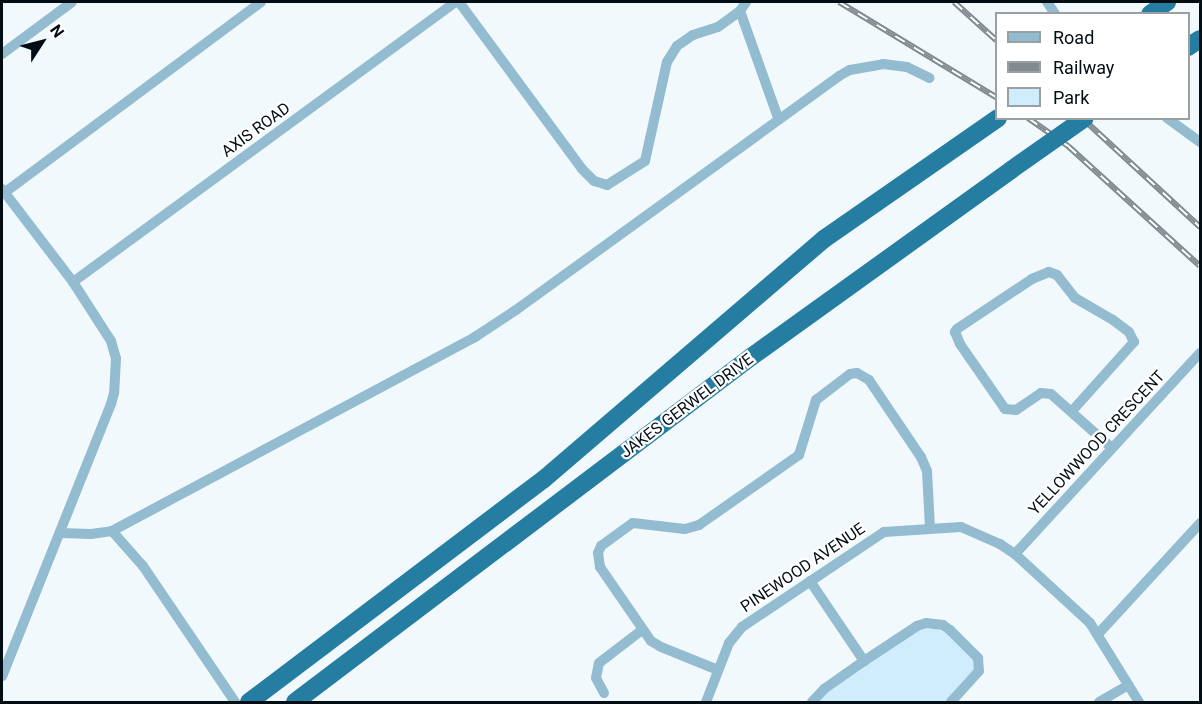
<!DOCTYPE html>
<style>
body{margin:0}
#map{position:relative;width:1202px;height:704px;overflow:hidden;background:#f2f9fc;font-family:Roboto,sans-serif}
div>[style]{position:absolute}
.green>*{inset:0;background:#cfedfc}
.minor>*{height:10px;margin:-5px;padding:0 5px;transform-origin:5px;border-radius:5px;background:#93bcd1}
.trunk>*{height:18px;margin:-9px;padding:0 9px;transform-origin:9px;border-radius:9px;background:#257ea2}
.rail>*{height:6px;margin-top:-3px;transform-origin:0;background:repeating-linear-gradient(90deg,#fff 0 11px,#818a8e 0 22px);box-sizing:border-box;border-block:2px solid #818a8e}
.trunk-bridge>*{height:18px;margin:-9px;padding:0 9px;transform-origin:9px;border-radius:9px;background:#257ea2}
span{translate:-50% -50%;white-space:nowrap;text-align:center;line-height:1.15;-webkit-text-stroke:4.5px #fff;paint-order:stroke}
.street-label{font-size:16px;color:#030e14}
.frame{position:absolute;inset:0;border:3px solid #030e14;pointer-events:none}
.legend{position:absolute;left:995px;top:12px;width:195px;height:108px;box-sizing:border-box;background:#fff;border:2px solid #9a9fa1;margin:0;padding:8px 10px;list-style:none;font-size:18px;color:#030e14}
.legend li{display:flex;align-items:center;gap:12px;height:30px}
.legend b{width:30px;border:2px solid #9a9fa1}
.north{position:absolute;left:12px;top:12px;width:60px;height:60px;-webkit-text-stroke:4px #fff;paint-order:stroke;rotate:54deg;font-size:16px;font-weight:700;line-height:24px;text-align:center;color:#030e14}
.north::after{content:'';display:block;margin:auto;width:21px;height:27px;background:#030e14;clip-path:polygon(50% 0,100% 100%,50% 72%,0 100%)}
</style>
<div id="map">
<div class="green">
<i style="clip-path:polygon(925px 629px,937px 629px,948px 634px,973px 657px,976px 664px,973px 671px,945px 702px,817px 702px,826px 693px,914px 633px)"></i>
</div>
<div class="minor">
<i style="left:459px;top:2px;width:207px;rotate:53.6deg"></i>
<i style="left:582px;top:169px;width:17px;rotate:45deg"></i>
<i style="left:594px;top:181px;width:14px;rotate:17deg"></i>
<i style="left:607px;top:185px;width:45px;rotate:-32.3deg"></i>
<i style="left:645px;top:161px;width:101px;rotate:-77.5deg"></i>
<i style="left:667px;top:62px;width:19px;rotate:-58deg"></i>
<i style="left:677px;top:46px;width:19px;rotate:-35deg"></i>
<i style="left:693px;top:35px;width:26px;rotate:-18deg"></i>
<i style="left:718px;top:27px;width:27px;rotate:-36deg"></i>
<i style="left:740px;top:11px;width:11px;rotate:-56deg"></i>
<i style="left:1047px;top:2px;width:14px;rotate:56deg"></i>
<i style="left:740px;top:11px;width:114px;rotate:70.4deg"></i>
<i style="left:2px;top:54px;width:87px;rotate:-36.6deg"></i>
<i style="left:1167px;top:118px;width:41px;rotate:36deg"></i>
<i style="left:2px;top:189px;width:117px;rotate:52.6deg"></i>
<i style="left:73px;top:282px;width:70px;rotate:57.2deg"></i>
<i style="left:111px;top:341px;width:18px;rotate:74deg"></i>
<i style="left:116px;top:358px;width:35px;rotate:93deg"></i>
<i style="left:114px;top:393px;width:11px;rotate:105deg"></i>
<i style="left:111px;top:404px;width:293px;rotate:111.8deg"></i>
<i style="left:4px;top:193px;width:320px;rotate:-36.6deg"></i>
<i style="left:73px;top:282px;width:474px;rotate:-36.2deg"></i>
<i style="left:1072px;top:411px;width:93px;rotate:-48.1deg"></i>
<i style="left:1134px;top:342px;width:11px;rotate:-117deg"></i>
<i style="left:1129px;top:332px;width:20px;rotate:-143deg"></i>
<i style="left:1113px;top:320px;width:44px;rotate:-149.9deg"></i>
<i style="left:1075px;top:298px;width:29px;rotate:-128deg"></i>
<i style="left:1057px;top:275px;width:9px;rotate:-159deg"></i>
<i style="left:1049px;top:272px;width:18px;rotate:158deg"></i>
<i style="left:1032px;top:279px;width:90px;rotate:146.3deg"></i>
<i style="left:957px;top:329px;width:4px;rotate:124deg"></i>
<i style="left:955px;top:332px;width:13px;rotate:67deg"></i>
<i style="left:960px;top:344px;width:79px;rotate:55.3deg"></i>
<i style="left:1005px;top:409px;width:11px;rotate:5deg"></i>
<i style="left:1016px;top:410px;width:30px;rotate:-34deg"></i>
<i style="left:1041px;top:393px;width:10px;rotate:6deg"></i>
<i style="left:1051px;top:394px;width:81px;rotate:41.5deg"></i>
<i style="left:112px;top:531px;width:47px;rotate:48.5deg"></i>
<i style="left:143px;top:566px;width:164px;rotate:55.9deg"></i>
<i style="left:61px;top:533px;width:30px;rotate:2deg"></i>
<i style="left:91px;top:534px;width:21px;rotate:-8deg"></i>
<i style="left:112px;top:531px;width:412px;rotate:-28.1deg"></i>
<i style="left:475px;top:337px;width:49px;rotate:-33.4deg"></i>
<i style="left:516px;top:310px;width:399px;rotate:-35.9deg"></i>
<i style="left:839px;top:76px;width:13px;rotate:-29deg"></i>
<i style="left:850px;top:70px;width:34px;rotate:-10deg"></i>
<i style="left:883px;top:64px;width:24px;rotate:7deg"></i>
<i style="left:907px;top:67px;width:25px;rotate:26deg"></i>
<i style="left:1015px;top:554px;width:273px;rotate:-47.4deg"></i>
<i style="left:810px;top:581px;width:97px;rotate:56deg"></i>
<i style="left:1099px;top:633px;width:149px;rotate:-47.4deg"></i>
<i style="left:718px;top:670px;width:61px;rotate:-158deg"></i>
<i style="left:661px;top:647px;width:12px;rotate:-149deg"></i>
<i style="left:651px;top:641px;width:90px;rotate:-124.6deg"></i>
<i style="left:600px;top:567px;width:14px;rotate:-98deg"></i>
<i style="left:598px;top:553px;width:8px;rotate:-67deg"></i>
<i style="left:601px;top:546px;width:39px;rotate:-36deg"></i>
<i style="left:633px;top:523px;width:52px;rotate:6.6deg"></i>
<i style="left:685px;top:529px;width:15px;rotate:-16deg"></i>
<i style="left:699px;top:525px;width:122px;rotate:-35deg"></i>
<i style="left:799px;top:455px;width:58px;rotate:-72.8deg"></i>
<i style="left:816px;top:400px;width:43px;rotate:-37.4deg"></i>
<i style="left:850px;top:374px;width:7px;rotate:-8deg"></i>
<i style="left:857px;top:373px;width:14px;rotate:30deg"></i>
<i style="left:869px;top:380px;width:93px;rotate:56deg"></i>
<i style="left:921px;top:457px;width:15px;rotate:67deg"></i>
<i style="left:927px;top:471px;width:57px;rotate:87deg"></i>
<i style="left:604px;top:693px;width:17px;rotate:-118deg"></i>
<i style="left:596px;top:678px;width:15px;rotate:-79deg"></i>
<i style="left:599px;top:663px;width:54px;rotate:-37.5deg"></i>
<i style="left:706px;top:702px;width:63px;rotate:-68.7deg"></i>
<i style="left:729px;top:643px;width:21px;rotate:-51deg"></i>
<i style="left:742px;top:627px;width:171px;rotate:-33.8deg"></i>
<i style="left:884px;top:532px;width:77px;rotate:-3.7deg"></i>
<i style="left:961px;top:527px;width:43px;rotate:23.6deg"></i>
<i style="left:1000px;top:544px;width:18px;rotate:34deg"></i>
<i style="left:1015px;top:554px;width:102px;rotate:42.6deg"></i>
<i style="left:1090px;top:623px;width:93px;rotate:58.2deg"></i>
<i style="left:812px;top:702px;width:18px;rotate:-47deg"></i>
<i style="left:824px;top:689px;width:49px;rotate:-35deg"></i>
<i style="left:864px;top:661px;width:64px;rotate:-33.4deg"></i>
<i style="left:917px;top:626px;width:9px;rotate:-18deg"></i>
<i style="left:926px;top:623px;width:17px;rotate:7deg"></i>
<i style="left:943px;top:625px;width:9px;rotate:36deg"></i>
<i style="left:950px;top:630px;width:40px;rotate:45deg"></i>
<i style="left:978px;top:658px;width:13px;rotate:86deg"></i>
<i style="left:979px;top:671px;width:42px;rotate:132.1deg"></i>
<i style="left:1099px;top:702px;width:34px;rotate:-30deg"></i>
</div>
<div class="trunk">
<i style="left:1150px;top:14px;width:21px;rotate:-35deg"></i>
<i style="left:1188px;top:47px;width:14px;rotate:-34deg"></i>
<i style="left:249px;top:702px;width:370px;rotate:-37.1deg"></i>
<i style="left:544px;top:479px;width:369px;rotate:-40.6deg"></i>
<i style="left:824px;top:239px;width:212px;rotate:-34.8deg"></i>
<i style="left:295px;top:702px;width:572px;rotate:-37.11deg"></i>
<i style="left:751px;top:357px;width:320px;rotate:-35.7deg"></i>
</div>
<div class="rail">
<i style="left:839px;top:2px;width:184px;rotate:31.2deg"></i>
<i style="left:954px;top:2px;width:57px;rotate:42.1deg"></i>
<i style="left:1028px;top:118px;width:49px;rotate:35deg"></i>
<i style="left:1068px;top:146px;width:178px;rotate:42.3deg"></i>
<i style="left:1082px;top:118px;width:161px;rotate:42.7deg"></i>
</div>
<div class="trunk-bridge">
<i style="left:1011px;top:170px;width:90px;rotate:-35.1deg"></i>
</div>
<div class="street-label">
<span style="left:256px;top:130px;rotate:-36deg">AXIS ROAD</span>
<span style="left:687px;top:406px;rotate:-37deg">JAKES GERWEL DRIVE</span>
<span style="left:1097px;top:443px;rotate:-47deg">YELLOWWOOD CRESCENT</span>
<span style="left:803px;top:568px;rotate:-34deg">PINEWOOD AVENUE</span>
</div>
<div class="frame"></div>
<ul class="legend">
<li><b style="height:8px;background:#93bcd1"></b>Road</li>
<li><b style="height:8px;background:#818a8e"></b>Railway</li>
<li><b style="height:16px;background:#cfedfc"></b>Park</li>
</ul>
<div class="north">N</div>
</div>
